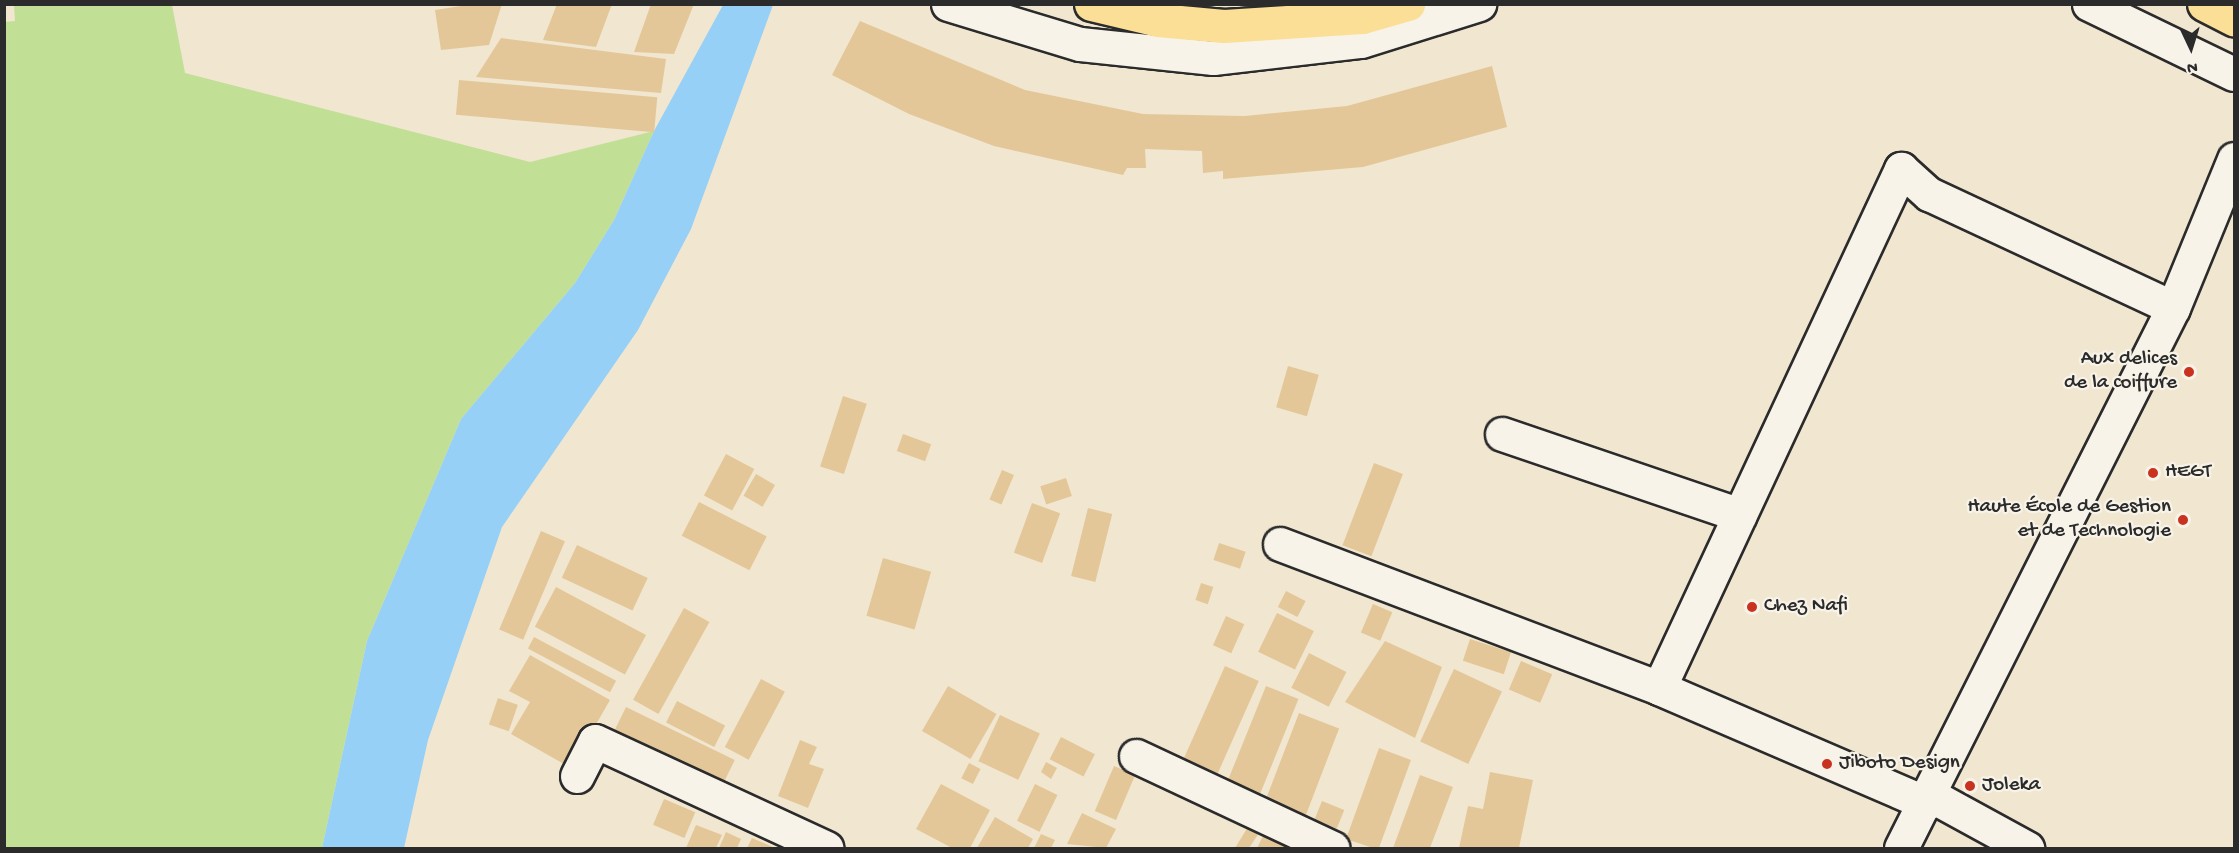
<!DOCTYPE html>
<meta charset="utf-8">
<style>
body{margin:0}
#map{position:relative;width:2239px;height:853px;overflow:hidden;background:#f1e6d0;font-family:"Gochi Hand",sans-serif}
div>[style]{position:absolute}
.green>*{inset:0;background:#c2df96}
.water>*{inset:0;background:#96d0f6}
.building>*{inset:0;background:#e4c798;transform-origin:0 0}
.roads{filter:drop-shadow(2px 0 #2b2b2b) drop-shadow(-2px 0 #2b2b2b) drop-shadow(0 2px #2b2b2b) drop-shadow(0 -2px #2b2b2b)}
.street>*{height:33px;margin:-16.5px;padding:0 16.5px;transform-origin:16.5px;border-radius:16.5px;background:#f7f3e8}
.secondary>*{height:33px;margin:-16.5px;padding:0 16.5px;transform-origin:16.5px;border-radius:16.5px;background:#f7f3e8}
.highway>*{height:33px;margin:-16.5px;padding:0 16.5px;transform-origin:16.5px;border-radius:16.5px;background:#fbdf96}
.dots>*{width:16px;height:16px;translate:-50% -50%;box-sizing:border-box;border:3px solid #f7f3e8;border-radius:50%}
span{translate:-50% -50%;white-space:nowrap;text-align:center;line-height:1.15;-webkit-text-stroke:4.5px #f7f3e8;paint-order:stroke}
.poi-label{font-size:21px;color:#2b2b2b}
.right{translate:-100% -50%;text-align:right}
.left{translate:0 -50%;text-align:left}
.frame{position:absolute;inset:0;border:6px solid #2b2b2b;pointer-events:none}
.north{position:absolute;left:2161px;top:18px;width:60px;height:60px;-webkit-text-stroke:4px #f7f3e8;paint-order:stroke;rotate:176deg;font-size:16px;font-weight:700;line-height:24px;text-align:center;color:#2b2b2b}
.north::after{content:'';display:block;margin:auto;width:21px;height:27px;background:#2b2b2b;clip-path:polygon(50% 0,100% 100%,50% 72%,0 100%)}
</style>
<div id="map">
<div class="green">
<i style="clip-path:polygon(14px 5px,172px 5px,185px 73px,530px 162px,654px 131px,614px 220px,575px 283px,461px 419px,367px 641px,322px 848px,5px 848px,4px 22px,15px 21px)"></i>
</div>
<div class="water">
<i style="clip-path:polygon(723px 5px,773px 5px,691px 229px,638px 330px,502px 527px,428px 740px,404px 848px,322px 848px,367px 641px,461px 419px,575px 283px,614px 220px,654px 131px)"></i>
</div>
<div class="building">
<i style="clip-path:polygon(474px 4px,502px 4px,489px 45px,441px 50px,435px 10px)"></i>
<i style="clip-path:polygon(557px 4px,612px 4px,596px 47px,543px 40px)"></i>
<i style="clip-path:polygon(651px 4px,694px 4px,674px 54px,634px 52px)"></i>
<i style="clip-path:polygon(860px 21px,1025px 90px,1143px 114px,1245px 116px,1347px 106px,1492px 66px,1507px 127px,1363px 167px,1223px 179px,1223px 171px,1203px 173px,1202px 151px,1145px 149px,1146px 168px,1127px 168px,1123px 175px,994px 146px,909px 114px,832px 75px)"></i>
<i style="clip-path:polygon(501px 38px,666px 59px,661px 93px,476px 77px)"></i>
<i style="left:459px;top:80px;width:199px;height:35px;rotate:5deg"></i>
<i style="left:1288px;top:366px;width:32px;height:43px;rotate:16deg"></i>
<i style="left:843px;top:396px;width:25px;height:74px;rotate:18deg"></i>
<i style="left:903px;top:434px;width:30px;height:18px;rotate:20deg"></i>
<i style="left:726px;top:454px;width:32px;height:47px;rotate:28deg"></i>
<i style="left:1374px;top:463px;width:31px;height:88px;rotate:21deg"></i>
<i style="left:1002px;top:470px;width:13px;height:32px;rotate:23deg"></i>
<i style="left:756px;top:474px;width:22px;height:25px;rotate:30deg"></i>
<i style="left:1066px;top:478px;width:19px;height:27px;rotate:72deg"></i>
<i style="left:699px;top:502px;width:76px;height:38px;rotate:27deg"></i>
<i style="left:1032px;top:503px;width:30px;height:53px;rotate:20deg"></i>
<i style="left:1088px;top:508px;width:25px;height:70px;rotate:14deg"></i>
<i style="left:541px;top:531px;width:26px;height:107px;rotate:23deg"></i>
<i style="left:1219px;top:543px;width:28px;height:18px;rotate:18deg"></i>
<i style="left:577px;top:545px;width:78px;height:36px;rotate:25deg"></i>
<i style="left:883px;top:558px;width:50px;height:60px;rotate:16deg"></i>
<i style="left:1201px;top:583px;width:13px;height:18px;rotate:18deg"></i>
<i style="left:556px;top:587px;width:102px;height:45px;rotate:28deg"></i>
<i style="left:1286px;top:591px;width:22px;height:18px;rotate:27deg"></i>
<i style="left:1373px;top:604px;width:21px;height:31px;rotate:23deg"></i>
<i style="left:684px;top:608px;width:29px;height:105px;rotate:29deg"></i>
<i style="left:1277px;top:613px;width:41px;height:43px;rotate:26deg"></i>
<i style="left:1226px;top:616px;width:20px;height:32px;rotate:24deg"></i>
<i style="left:534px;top:637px;width:93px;height:13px;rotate:28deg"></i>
<i style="left:1470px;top:639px;width:43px;height:23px;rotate:18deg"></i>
<i style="clip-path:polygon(1385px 641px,1442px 667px,1415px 738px,1345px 702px)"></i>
<i style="left:1309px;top:653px;width:42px;height:39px;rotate:27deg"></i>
<i style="clip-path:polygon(530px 655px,610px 700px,571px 768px,511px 734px,530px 702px,509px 691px)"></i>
<i style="left:1521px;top:661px;width:34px;height:31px;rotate:23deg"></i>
<i style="left:1225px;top:666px;width:37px;height:101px;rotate:24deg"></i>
<i style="left:1454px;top:669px;width:53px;height:80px;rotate:25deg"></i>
<i style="left:761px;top:679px;width:27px;height:77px;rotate:28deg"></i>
<i style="left:948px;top:686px;width:56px;height:52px;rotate:30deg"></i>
<i style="left:1266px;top:686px;width:35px;height:103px;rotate:22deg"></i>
<i style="left:498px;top:698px;width:21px;height:28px;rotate:19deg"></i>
<i style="left:677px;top:701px;width:54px;height:24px;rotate:27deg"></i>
<i style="left:626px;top:707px;width:121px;height:29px;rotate:26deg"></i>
<i style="left:1299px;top:713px;width:43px;height:97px;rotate:21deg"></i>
<i style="left:1000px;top:715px;width:44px;height:51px;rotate:25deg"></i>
<i style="left:1061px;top:737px;width:38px;height:25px;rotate:27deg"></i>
<i style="clip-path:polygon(800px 740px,817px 747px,809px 764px,824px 769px,808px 808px,778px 796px)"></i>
<i style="clip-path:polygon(1379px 748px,1411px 760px,1379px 848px,1373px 848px,1346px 839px)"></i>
<i style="clip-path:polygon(1046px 762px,1057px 768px,1051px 779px,1041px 772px)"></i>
<i style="left:969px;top:763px;width:13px;height:17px;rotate:27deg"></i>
<i style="left:1114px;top:766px;width:23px;height:49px;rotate:23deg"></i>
<i style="clip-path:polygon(1490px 772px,1533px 780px,1519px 848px,1459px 848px,1468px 806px,1483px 809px)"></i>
<i style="clip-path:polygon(1420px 775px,1453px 787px,1430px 848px,1393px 848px)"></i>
<i style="clip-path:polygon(941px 784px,990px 810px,970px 848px,952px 848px,916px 829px)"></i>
<i style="left:1035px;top:784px;width:25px;height:41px;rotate:26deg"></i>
<i style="left:664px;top:799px;width:34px;height:28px;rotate:23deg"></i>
<i style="left:1322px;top:801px;width:24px;height:20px;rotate:22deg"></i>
<i style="clip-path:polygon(1082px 813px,1116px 829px,1106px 848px,1067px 844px)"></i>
<i style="clip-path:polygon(995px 817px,1033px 839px,1028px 848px,977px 848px)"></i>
<i style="clip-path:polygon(696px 825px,722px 835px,716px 848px,686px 848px)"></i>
<i style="clip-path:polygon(1248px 827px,1259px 833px,1249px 848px,1235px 848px)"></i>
<i style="clip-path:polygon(726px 832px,741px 839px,737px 848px,719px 848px)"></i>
<i style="clip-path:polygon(1041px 834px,1055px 840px,1051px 848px,1034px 848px)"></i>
<i style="clip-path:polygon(1263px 836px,1290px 848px,1257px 848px)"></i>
<i style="clip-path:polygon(752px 838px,775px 848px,747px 848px)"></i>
</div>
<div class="roads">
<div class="street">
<i style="left:948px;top:4px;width:138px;rotate:16.9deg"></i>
<i style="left:1080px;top:44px;width:134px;rotate:6deg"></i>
<i style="left:1213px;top:58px;width:149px;rotate:-6.6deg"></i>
<i style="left:1361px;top:41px;width:124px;rotate:-17.4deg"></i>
<i style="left:2089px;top:4px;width:161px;rotate:25.8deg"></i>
<i style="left:1502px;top:434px;width:251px;rotate:18.8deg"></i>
<i style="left:1280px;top:544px;width:405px;rotate:20.8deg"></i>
<i style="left:1659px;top:688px;width:291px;rotate:23.3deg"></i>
<i style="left:1659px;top:688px;width:573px;rotate:-65deg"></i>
<i style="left:1901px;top:169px;width:38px;rotate:42deg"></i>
<i style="left:1929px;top:194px;width:269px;rotate:25deg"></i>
<i style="left:1136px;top:756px;width:217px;rotate:25.1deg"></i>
<i style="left:577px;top:776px;width:39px;rotate:-63deg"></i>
<i style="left:595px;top:741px;width:255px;rotate:24.8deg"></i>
<i style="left:1930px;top:795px;width:111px;rotate:28.7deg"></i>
</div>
<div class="secondary">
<i style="left:1901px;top:848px;width:605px;rotate:-63.27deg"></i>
<i style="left:2173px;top:308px;width:161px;rotate:-67.7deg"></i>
</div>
<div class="highway">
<i style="left:1091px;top:4px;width:69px;rotate:13.4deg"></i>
<i style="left:1158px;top:20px;width:66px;rotate:5.2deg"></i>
<i style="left:1224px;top:26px;width:138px;rotate:-3.7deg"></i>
<i style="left:1362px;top:17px;width:48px;rotate:-15.8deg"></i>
<i style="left:2204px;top:4px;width:34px;rotate:27deg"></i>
</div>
</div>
<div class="dots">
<i style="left:2189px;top:372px;background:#c8321e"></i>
<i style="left:2153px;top:473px;background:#c8321e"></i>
<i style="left:2183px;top:520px;background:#c8321e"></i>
<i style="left:1752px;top:607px;background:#c8321e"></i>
<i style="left:1827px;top:764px;background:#c8321e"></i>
<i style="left:1970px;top:786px;background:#c8321e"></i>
</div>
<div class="poi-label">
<span class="right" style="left:2177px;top:372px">Aux delices<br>de la coiffure</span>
<span class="left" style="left:2165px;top:473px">HEGT</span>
<span class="right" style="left:2171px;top:520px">Haute École de Gestion<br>et de Technologie</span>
<span class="left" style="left:1764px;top:607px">Chez Nafi</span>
<span class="left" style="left:1839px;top:764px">Jiboto Design</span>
<span class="left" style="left:1982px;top:786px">Joleka</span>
</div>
<div class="frame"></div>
<div class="north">N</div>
</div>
